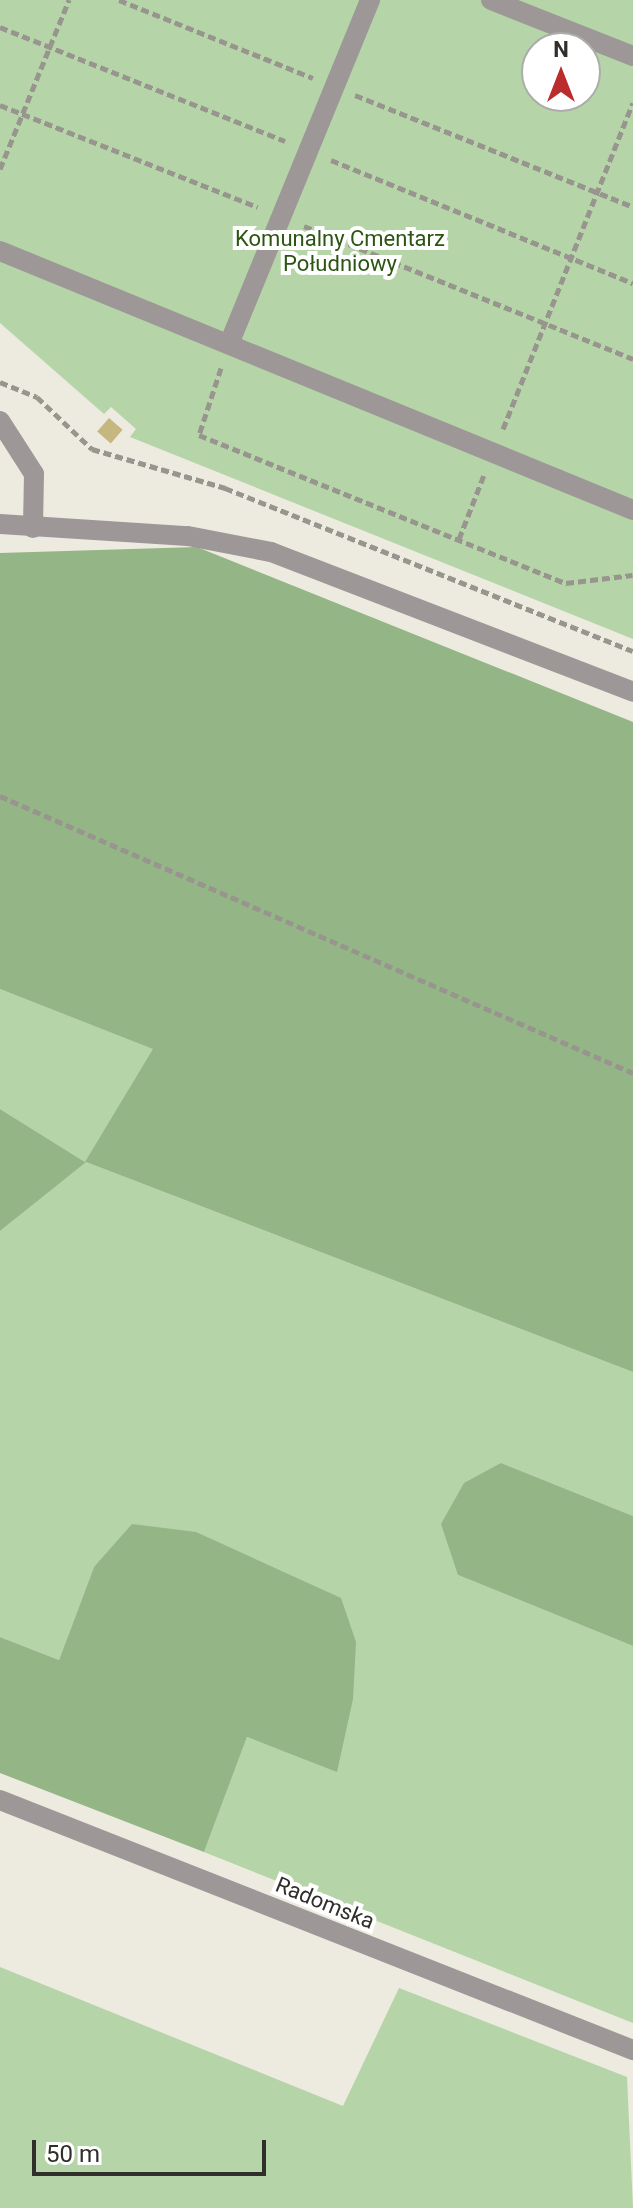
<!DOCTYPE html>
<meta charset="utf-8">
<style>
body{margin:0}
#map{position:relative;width:633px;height:2208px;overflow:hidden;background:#edeae0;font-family:Roboto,sans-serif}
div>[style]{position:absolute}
.green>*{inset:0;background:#b5d4a7}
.forest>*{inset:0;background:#94b586}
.building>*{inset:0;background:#c5b77f;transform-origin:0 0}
.path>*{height:5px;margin-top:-2.5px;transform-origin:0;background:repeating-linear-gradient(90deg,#97958d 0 8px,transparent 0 12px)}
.minor>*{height:20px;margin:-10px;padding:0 10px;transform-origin:10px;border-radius:10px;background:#9d9897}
span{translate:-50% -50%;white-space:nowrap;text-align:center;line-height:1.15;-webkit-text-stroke:8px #fff;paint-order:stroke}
.park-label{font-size:22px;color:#2c5412}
.street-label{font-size:22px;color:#302f2b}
.north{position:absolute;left:521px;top:32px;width:80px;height:80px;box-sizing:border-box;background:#fff;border:2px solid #acacaa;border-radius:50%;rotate:0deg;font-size:22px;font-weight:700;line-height:32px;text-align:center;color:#302f2b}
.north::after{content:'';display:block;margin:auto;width:28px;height:36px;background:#bb2c2d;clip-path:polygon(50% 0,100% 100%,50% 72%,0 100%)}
.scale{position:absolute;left:32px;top:2140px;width:234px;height:36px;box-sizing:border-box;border:4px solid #302f2b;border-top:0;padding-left:10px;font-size:24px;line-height:28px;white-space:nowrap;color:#302f2b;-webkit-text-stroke:6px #fff;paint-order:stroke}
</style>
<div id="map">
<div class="green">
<i style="clip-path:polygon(evenodd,0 0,633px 0,633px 639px,130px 437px,136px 429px,111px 407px,104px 414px,0 323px,0 0,537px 48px,585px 48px,585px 96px,537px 96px,537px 48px)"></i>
<i style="clip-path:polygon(0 989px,154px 1049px,86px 1162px,633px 1372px,633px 1516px,501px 1463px,458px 1575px,633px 1646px,633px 2023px,204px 1852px,247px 1737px,337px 1771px,94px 1567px,59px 1660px,0 1637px,0 1231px,85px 1162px,0 1109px)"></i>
<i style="clip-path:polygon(0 1967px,343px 2106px,399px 1988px,627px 2077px,633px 2208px,0 2208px)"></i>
</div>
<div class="forest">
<i style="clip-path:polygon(197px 547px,633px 722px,633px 1372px,86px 1162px,0 1231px,0 1109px,85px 1162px,153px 1049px,0 989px,0 553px)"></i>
<i style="clip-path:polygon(501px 1463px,633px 1516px,633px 1646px,458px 1575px,441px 1524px,464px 1483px)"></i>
<i style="clip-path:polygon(132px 1524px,196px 1532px,341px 1598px,356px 1642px,353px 1699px,337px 1772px,247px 1737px,204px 1852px,0 1773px,0 1637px,59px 1660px,94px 1567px)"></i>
</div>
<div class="building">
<i style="left:109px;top:418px;width:18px;height:18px;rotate:41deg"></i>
</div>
<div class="path">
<i style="left:119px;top:0;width:209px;rotate:21.9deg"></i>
<i style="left:0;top:27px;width:307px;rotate:21.8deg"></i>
<i style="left:355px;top:95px;width:300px;rotate:21.9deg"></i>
<i style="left:0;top:105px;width:277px;rotate:21.6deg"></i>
<i style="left:331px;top:160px;width:326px;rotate:22.2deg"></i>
<i style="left:0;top:169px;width:183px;rotate:-67.8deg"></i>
<i style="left:304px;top:226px;width:355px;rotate:22deg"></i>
<i style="left:221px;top:368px;width:71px;rotate:108.2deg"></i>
<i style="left:199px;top:435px;width:396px;rotate:22deg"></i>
<i style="left:566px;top:583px;width:67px;rotate:-6.8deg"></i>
<i style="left:0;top:382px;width:40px;rotate:22deg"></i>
<i style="left:37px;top:397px;width:76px;rotate:43.4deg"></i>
<i style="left:92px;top:449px;width:139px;rotate:16.3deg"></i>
<i style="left:225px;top:488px;width:439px;rotate:21.8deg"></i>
<i style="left:503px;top:429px;width:351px;rotate:-68.3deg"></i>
<i style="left:459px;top:539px;width:69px;rotate:-68.7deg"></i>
<i style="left:0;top:796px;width:691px;rotate:23.63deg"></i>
</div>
<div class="minor">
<i style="left:491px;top:0;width:153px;rotate:21.5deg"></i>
<i style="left:0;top:251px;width:684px;rotate:22.25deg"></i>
<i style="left:229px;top:344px;width:372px;rotate:-67.7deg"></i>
<i style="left:0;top:421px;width:63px;rotate:57.3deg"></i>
<i style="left:34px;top:474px;width:54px;rotate:91.1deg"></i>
<i style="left:0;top:524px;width:188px;rotate:3.7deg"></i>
<i style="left:188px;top:536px;width:85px;rotate:10.9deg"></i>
<i style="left:271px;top:552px;width:388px;rotate:21.1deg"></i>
<i style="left:0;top:1800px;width:681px;rotate:21.55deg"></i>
</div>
<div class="park-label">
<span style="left:340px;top:251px">Komunalny Cmentarz<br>Południowy</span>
</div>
<div class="street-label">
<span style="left:325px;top:1903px;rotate:22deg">Radomska</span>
</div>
<div class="north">N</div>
<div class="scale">50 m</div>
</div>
